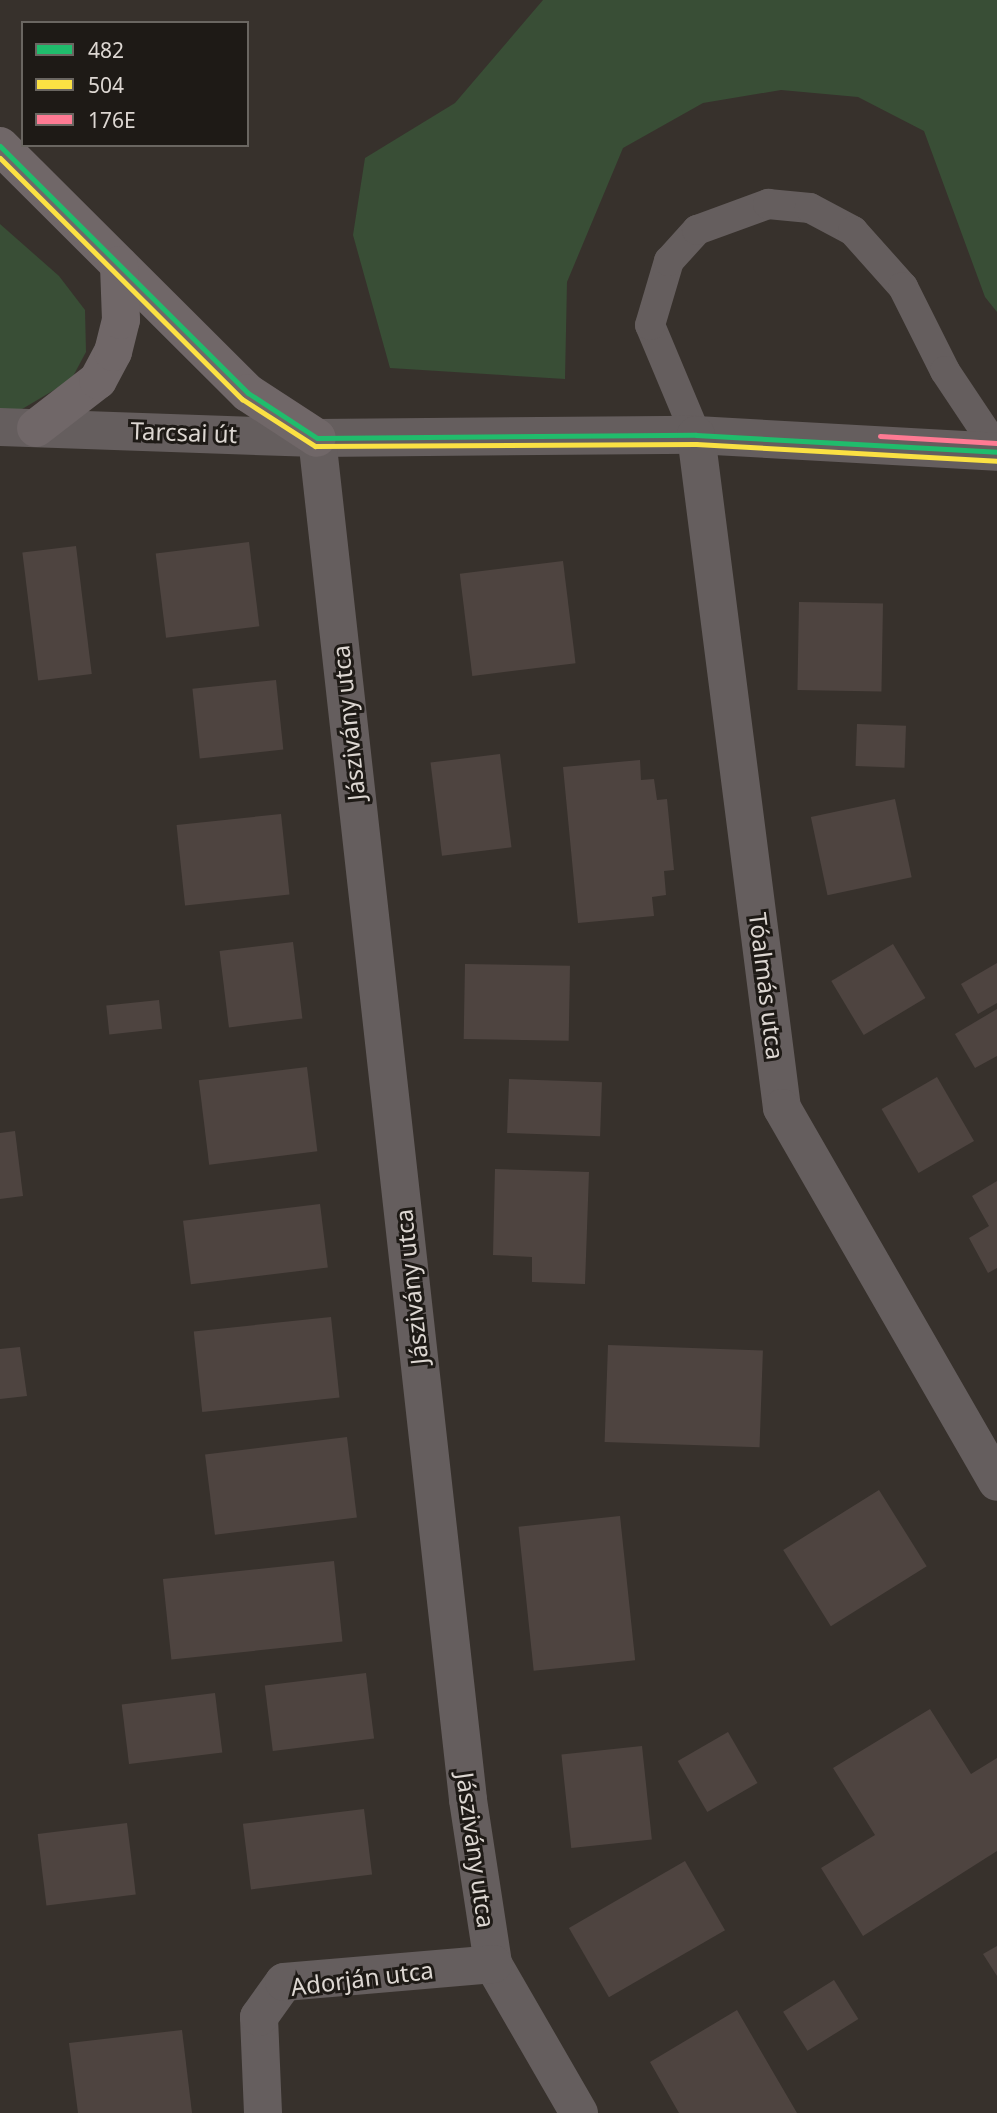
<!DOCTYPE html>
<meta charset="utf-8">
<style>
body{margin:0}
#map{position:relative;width:997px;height:2113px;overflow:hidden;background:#37312c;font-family:"Noto Sans",sans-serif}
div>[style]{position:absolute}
.green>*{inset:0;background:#394e36}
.building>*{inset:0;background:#4e4440;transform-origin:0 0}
.lane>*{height:30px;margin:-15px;padding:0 15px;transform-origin:15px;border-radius:15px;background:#655e5e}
.street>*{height:38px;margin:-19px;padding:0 19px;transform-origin:19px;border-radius:19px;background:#655e5e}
.secondary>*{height:38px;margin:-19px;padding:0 19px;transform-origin:19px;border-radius:19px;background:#706768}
.bus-1>*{height:5px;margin:-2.5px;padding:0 2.5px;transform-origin:2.5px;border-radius:2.5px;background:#20bc6c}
.bus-2>*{height:5px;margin:-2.5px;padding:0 2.5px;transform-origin:2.5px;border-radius:2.5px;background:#fbe143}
.bus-3>*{height:5px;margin:-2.5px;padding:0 2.5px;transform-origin:2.5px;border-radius:2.5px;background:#fe7a93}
span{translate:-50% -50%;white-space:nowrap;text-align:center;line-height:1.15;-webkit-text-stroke:6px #1e1a16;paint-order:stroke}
.street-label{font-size:24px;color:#ddd7d2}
.legend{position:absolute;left:21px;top:21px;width:228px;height:126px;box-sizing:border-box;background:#1e1a16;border:2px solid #6a6661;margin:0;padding:9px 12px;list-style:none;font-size:21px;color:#ddd7d2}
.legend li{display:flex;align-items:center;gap:14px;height:35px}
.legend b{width:35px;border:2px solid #6a6661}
</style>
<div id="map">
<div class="green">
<i style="clip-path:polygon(543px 0,997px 0,997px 312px,985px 297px,924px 131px,858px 97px,781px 90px,703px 103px,623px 148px,567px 282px,565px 379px,390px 368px,353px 235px,365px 158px,455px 103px)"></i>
<i style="clip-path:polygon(0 224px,59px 276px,85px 310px,86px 352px,71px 380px,12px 415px,0 415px)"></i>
</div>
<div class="building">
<i style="left:249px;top:542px;width:85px;height:94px;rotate:83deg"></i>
<i style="left:76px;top:546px;width:129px;height:54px;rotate:83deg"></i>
<i style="left:563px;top:561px;width:103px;height:104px;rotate:83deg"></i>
<i style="left:799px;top:602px;width:84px;height:88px;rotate:1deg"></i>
<i style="left:276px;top:680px;width:70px;height:84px;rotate:84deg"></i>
<i style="left:857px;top:724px;width:49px;height:42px;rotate:2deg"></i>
<i style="left:500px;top:754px;width:94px;height:70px;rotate:83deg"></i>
<i style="clip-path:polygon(640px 760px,641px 780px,654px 779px,657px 800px,667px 799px,674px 870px,664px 871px,666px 895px,652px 897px,654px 916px,578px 923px,563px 767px)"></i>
<i style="left:895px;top:799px;width:80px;height:86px;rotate:78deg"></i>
<i style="left:281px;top:814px;width:81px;height:105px;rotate:84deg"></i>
<i style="left:293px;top:942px;width:77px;height:74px;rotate:83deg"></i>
<i style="left:893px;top:944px;width:63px;height:72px;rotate:59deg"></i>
<i style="clip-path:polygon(997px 963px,997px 1003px,978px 1014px,961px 984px)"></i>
<i style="left:465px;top:964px;width:105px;height:75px;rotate:1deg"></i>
<i style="left:159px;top:1000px;width:29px;height:53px;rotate:84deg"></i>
<i style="clip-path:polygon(997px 1009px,997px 1056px,975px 1068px,955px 1034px)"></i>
<i style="left:307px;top:1067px;width:85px;height:109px;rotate:83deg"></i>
<i style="left:937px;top:1077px;width:74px;height:64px;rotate:60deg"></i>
<i style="left:509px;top:1079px;width:93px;height:54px;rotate:2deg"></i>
<i style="clip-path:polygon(15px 1131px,23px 1196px,0 1199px,0 1133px)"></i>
<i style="clip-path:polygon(495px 1169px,589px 1172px,585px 1284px,532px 1282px,532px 1257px,493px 1255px)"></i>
<i style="clip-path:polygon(997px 1181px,997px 1268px,988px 1273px,969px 1238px,989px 1226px,972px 1196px)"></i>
<i style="left:320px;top:1204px;width:64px;height:138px;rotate:83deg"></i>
<i style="left:331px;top:1317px;width:81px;height:138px;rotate:84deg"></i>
<i style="left:608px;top:1345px;width:155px;height:97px;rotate:2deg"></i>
<i style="clip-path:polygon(20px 1347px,27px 1396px,0 1399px,0 1349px)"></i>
<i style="left:347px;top:1437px;width:81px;height:143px;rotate:83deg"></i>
<i style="left:879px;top:1490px;width:90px;height:113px;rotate:58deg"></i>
<i style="left:620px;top:1516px;width:145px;height:102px;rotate:84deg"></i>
<i style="left:334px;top:1561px;width:81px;height:172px;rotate:84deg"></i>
<i style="left:366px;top:1673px;width:66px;height:102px;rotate:83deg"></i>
<i style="left:215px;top:1693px;width:60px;height:94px;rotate:83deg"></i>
<i style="clip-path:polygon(930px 1709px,971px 1774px,997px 1758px,997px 1851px,863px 1936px,821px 1868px,875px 1835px,833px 1768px)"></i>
<i style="left:728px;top:1732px;width:59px;height:58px;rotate:60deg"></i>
<i style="left:642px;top:1746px;width:94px;height:81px;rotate:84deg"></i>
<i style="left:364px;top:1809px;width:66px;height:122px;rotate:83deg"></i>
<i style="left:127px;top:1823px;width:72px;height:90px;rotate:83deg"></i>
<i style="left:685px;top:1861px;width:80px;height:134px;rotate:60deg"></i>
<i style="clip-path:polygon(997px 1946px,997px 1976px,983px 1954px)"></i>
<i style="left:834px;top:1980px;width:46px;height:60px;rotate:58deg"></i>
<i style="clip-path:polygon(737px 2010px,773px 2072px,797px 2113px,679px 2113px,650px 2062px)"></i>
<i style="clip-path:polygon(182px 2030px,192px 2113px,78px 2113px,69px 2043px)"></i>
</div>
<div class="lane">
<i style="left:696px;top:435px;width:119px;rotate:-112.7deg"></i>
<i style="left:650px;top:325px;width:67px;rotate:-73.5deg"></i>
<i style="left:669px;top:261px;width:42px;rotate:-47.9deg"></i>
<i style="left:697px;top:230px;width:76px;rotate:-20.1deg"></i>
<i style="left:768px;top:204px;width:42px;rotate:5.4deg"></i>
<i style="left:810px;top:208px;width:49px;rotate:28.1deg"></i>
<i style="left:853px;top:231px;width:75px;rotate:48.2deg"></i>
<i style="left:903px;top:287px;width:94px;rotate:63.4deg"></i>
<i style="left:945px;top:371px;width:94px;rotate:56.3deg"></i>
</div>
<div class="street">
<i style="left:0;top:427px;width:317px;rotate:2deg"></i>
<i style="left:317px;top:438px;width:379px;rotate:-0.5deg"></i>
<i style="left:696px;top:435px;width:301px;rotate:3.2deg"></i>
<i style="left:696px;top:435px;width:678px;rotate:82.72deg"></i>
<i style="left:782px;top:1108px;width:431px;rotate:60.1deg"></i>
<i style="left:317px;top:438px;width:1370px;rotate:83.67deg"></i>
<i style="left:468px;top:1800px;width:166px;rotate:81.3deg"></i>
<i style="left:493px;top:1964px;width:172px;rotate:60deg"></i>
<i style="left:263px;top:2113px;width:96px;rotate:-92.4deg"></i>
<i style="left:259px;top:2017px;width:43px;rotate:-54.5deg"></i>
<i style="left:284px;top:1982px;width:210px;rotate:-4.9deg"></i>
</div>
<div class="secondary">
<i style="left:0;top:146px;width:350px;rotate:44.9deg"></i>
<i style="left:248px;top:393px;width:82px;rotate:33.1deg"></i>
<i style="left:36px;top:428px;width:78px;rotate:-37.7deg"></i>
<i style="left:98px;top:380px;width:32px;rotate:-62deg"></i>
<i style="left:113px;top:352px;width:33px;rotate:-76deg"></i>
<i style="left:121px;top:320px;width:55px;rotate:-92.1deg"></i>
</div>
<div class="bus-1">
<i style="left:0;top:146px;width:350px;rotate:44.9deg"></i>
<i style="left:248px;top:393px;width:82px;rotate:33.1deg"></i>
<i style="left:317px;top:438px;width:379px;rotate:-0.5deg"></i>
<i style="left:696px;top:435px;width:301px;rotate:3.2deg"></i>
</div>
<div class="bus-2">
<i style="left:0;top:158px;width:342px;rotate:44.9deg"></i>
<i style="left:242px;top:399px;width:87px;rotate:32.8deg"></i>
<i style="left:315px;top:446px;width:381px;rotate:-0.3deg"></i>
<i style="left:696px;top:444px;width:301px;rotate:3.2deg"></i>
</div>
<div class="bus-3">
<i style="left:880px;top:436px;width:117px;rotate:3.4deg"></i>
</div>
<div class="street-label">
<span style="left:184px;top:432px;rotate:2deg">Tarcsai út</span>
<span style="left:348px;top:723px;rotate:-96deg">Jászivány utca</span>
<span style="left:767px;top:986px;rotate:83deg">Tóalmás utca</span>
<span style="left:411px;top:1287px;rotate:-96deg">Jászivány utca</span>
<span style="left:476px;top:1850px;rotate:82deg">Jászivány utca</span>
<span style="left:362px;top:1978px;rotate:-7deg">Adorján utca</span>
</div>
<ul class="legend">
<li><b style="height:9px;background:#20bc6c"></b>482</li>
<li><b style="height:9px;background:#fbe143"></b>504</li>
<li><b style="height:9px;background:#fe7a93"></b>176E</li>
</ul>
</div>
